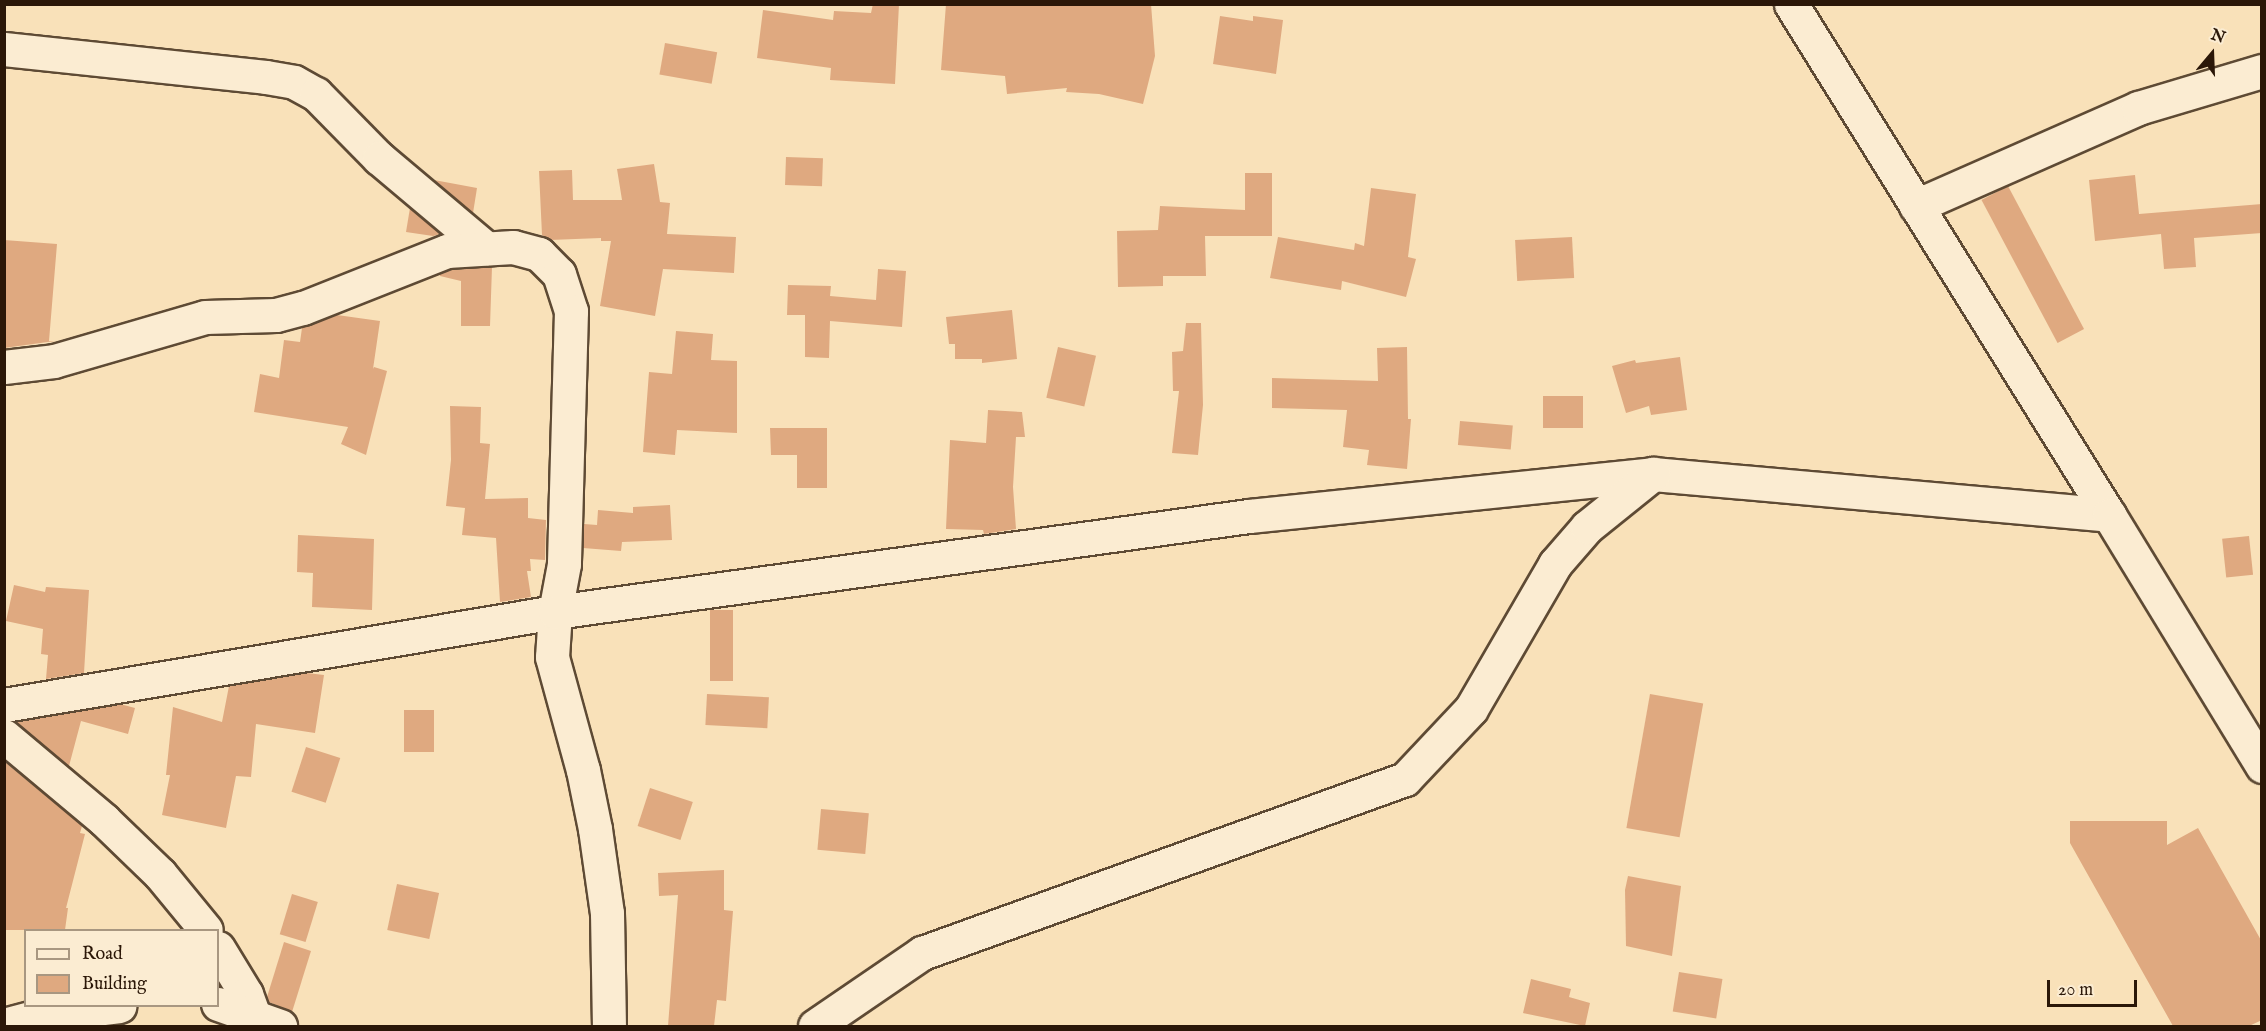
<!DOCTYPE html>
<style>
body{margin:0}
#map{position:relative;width:2266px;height:1031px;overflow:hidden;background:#f9e1b9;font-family:"IM FELL English",serif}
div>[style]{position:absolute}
.building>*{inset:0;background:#dfa980;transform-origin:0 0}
.roads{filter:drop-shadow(2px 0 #5e4a34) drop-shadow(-2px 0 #5e4a34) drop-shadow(0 2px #5e4a34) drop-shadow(0 -2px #5e4a34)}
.street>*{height:33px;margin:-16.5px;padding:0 16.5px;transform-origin:16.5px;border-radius:16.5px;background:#fbecd2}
.secondary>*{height:33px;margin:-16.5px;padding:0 16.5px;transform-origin:16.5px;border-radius:16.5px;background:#fbecd2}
span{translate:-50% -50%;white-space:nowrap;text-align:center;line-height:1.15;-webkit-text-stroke:4.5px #fbecd2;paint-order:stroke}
.frame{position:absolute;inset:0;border:6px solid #2b1708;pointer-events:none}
.legend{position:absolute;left:24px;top:929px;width:195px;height:78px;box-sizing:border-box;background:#fbecd2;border:2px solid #a89781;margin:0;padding:8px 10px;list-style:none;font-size:18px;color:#2b1708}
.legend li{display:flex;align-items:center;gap:12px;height:30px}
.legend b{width:30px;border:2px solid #a89781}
.north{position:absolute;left:2182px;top:24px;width:60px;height:60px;-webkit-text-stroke:4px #fbecd2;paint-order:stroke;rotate:19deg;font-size:16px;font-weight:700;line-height:24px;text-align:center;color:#2b1708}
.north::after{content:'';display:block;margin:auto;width:21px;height:27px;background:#2b1708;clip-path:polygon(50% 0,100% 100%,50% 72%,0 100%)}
.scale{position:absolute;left:2047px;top:980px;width:90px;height:27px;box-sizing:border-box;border:3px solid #2b1708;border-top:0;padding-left:8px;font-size:18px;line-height:21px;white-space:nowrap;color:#2b1708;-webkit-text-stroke:4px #fbecd2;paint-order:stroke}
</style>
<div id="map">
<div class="building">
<i style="clip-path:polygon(873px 4px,899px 4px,895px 84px,830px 80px,831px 68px,757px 58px,763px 10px,833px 20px,834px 11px,871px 13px)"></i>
<i style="clip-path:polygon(946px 4px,1151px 4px,1155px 56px,1143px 104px,1099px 94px,1066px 92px,1067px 88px,1007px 94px,1005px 76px,941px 70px)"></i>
<i style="clip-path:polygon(1220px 16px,1253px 21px,1253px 16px,1283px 20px,1276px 74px,1213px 64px)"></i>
<i style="left:665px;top:43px;width:53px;height:32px;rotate:10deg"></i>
<i style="left:786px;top:157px;width:37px;height:28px;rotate:2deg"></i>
<i style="clip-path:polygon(654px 164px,660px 202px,670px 203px,667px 234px,736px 237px,734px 273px,663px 269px,655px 316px,600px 306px,611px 241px,601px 241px,601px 238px,550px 240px,542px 235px,539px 171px,572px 170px,573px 200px,622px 200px,617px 169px)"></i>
<i style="clip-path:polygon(1245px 173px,1272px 173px,1272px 236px,1205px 236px,1206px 276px,1163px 276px,1163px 286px,1118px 287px,1117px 231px,1158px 230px,1160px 206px,1245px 210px)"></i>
<i style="clip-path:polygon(2135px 175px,2139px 214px,2262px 204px,2262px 233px,2194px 238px,2196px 267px,2164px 269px,2161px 234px,2095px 241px,2089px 180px)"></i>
<i style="clip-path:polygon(434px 180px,477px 188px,473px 213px)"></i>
<i style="left:2008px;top:186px;width:162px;height:30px;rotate:62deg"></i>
<i style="clip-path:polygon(1371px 188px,1416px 194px,1408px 257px,1416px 259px,1406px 297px,1342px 281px,1341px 290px,1270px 278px,1278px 237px,1354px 250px,1355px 243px,1364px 246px)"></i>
<i style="clip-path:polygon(410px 208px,440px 234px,433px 236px,406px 232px)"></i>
<i style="left:1572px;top:237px;width:41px;height:57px;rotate:87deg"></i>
<i style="clip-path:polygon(4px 240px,57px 244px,49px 341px,55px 341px,4px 348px)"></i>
<i style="clip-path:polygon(492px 267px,490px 326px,461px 326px,461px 281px,440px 276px,440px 274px,451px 270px)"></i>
<i style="clip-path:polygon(878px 269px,906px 271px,902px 327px,830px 321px,829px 358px,805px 357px,805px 315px,787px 315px,788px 285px,831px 286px,830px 296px,876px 300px)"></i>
<i style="clip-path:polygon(1012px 310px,1017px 359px,982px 363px,982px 359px,955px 359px,955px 344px,949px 344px,946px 317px)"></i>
<i style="clip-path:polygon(337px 315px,380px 321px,373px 369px,374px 367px,387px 371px,366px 455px,341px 444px,348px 427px,254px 412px,260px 374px,279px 378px,284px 340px,300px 342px,302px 328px)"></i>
<i style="clip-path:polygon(1186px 323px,1201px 323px,1203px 405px,1198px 455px,1172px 453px,1179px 391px,1173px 391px,1172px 352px,1183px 351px)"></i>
<i style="clip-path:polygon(676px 331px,713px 334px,711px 360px,737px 361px,737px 433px,677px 430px,675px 455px,643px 452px,649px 372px,672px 374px)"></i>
<i style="left:1058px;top:347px;width:39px;height:52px;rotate:13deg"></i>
<i style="clip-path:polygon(1407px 347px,1408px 419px,1411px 419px,1407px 469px,1367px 465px,1369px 450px,1343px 447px,1347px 410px,1272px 408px,1272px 378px,1378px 381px,1377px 348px)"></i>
<i style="clip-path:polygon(1680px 357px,1687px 410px,1651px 415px,1649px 406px,1626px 413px,1612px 366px,1635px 360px,1636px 363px)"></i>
<i style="left:1543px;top:396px;width:40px;height:32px"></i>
<i style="clip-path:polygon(450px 406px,481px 407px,480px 443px,490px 444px,485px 499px,528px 498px,528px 518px,546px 520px,545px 560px,530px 559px,531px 571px,527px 571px,531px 597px,500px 602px,496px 538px,462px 535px,465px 508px,446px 506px,451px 460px)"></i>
<i style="clip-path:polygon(988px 410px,1022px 412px,1025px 437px,1016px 437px,1013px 487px,1016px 529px,984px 534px,983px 530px,946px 529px,950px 440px,986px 443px)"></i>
<i style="left:1460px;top:421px;width:53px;height:24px;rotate:5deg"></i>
<i style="clip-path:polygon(770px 428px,827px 428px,827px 488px,797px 488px,797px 455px,771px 455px)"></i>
<i style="clip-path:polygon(670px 505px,672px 540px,622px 542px,621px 551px,583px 548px,584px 524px,597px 525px,598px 510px,633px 513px,633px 507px)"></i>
<i style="clip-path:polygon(298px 535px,374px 539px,372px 610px,312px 607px,313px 573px,297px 572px)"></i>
<i style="left:2249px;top:536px;width:39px;height:27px;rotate:84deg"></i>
<i style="clip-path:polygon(14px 585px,45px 592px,46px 587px,89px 590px,84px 673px,46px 679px,48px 655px,41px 654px,43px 629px,6px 621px)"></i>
<i style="left:710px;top:610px;width:23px;height:71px"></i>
<i style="clip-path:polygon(307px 673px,324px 675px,315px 733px,256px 724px,251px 777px,236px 776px,226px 828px,162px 815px,170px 775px,166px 775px,173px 707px,222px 722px,229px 686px)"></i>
<i style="left:707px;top:694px;width:62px;height:31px;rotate:3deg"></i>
<i style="left:1650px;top:694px;width:54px;height:136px;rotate:10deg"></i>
<i style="clip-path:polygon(120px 704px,135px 708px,128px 734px,81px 721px,69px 766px,16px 722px)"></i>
<i style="left:404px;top:710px;width:30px;height:42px"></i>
<i style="left:306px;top:747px;width:36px;height:47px;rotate:18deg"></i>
<i style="clip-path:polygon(4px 761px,82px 826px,80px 833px,85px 834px,66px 908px,68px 908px,65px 930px,4px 930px)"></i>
<i style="left:650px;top:788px;width:45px;height:40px;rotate:18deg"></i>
<i style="left:821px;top:809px;width:48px;height:41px;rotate:5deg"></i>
<i style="clip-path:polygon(2070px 821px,2167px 821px,2167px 845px,2198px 828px,2262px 942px,2262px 1020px,2249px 1026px,2173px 1026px,2070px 843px)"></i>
<i style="clip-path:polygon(724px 870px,724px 910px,733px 911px,726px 1001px,717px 1000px,714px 1026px,668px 1026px,678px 895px,659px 896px,658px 873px)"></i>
<i style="clip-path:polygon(1628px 876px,1681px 886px,1672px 956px,1626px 946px,1625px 890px)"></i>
<i style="left:397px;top:884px;width:43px;height:47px;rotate:12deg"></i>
<i style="left:292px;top:894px;width:27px;height:42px;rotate:17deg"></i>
<i style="clip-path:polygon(284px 942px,311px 951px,292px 1012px,269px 1002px,267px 997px)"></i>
<i style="left:1679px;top:972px;width:44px;height:40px;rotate:9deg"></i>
<i style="clip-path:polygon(1531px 979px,1571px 989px,1569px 997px,1590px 1003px,1585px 1026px,1523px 1013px)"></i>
</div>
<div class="roads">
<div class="street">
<i style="left:4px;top:49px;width:263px;rotate:6.1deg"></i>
<i style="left:266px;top:77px;width:28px;rotate:10deg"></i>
<i style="left:294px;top:82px;width:25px;rotate:29deg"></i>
<i style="left:316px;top:94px;width:90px;rotate:45.5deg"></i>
<i style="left:379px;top:158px;width:140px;rotate:40.1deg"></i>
<i style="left:1916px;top:206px;width:243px;rotate:-23.8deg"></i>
<i style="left:2138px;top:108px;width:129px;rotate:-16.6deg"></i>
<i style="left:4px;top:367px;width:50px;rotate:-6.8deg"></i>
<i style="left:54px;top:361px;width:157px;rotate:-16.2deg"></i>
<i style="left:205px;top:317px;width:71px;rotate:-1.6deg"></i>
<i style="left:276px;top:315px;width:28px;rotate:-15deg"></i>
<i style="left:303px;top:308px;width:155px;rotate:-21.6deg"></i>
<i style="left:447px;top:251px;width:66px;rotate:-3.5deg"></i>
<i style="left:513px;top:247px;width:27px;rotate:15deg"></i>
<i style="left:539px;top:254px;width:28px;rotate:45deg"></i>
<i style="left:559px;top:274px;width:39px;rotate:72deg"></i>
<i style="left:571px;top:311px;width:253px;rotate:91.6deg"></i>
<i style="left:564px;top:564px;width:49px;rotate:100.6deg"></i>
<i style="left:555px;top:612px;width:45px;rotate:93.8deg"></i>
<i style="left:552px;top:657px;width:117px;rotate:74.7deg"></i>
<i style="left:583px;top:770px;width:60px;rotate:78.5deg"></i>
<i style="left:595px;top:829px;width:85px;rotate:81.9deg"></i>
<i style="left:607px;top:913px;width:113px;rotate:89deg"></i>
<i style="left:4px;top:705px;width:559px;rotate:-9.58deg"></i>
<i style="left:555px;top:612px;width:701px;rotate:-7.88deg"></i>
<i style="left:1249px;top:516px;width:406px;rotate:-5.9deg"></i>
<i style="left:1653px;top:474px;width:458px;rotate:5.1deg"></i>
<i style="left:4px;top:736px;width:131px;rotate:40deg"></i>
<i style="left:104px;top:820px;width:78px;rotate:44deg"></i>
<i style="left:160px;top:874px;width:72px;rotate:50.6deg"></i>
<i style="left:218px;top:948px;width:54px;rotate:58.7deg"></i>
<i style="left:246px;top:994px;width:23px;rotate:70deg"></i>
<i style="left:218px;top:1004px;width:66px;rotate:19.5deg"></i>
<i style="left:4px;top:1025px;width:35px;rotate:-15deg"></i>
<i style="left:38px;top:1016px;width:82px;rotate:-7deg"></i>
<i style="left:815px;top:1026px;width:130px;rotate:-34.3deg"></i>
<i style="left:922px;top:953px;width:513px;rotate:-19.81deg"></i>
<i style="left:1405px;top:779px;width:96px;rotate:-46.7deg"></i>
<i style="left:1471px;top:709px;width:168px;rotate:-59.9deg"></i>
<i style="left:1555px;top:564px;width:49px;rotate:-49.1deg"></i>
<i style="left:1587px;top:527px;width:85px;rotate:-38.8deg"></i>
</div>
<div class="secondary">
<i style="left:1791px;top:4px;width:602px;rotate:58.11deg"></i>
<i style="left:2109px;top:515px;width:294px;rotate:58.6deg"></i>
</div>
</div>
<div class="frame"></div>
<ul class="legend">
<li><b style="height:8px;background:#fbecd2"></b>Road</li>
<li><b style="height:16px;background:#dfa980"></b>Building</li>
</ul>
<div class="north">N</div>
<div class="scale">20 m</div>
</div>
